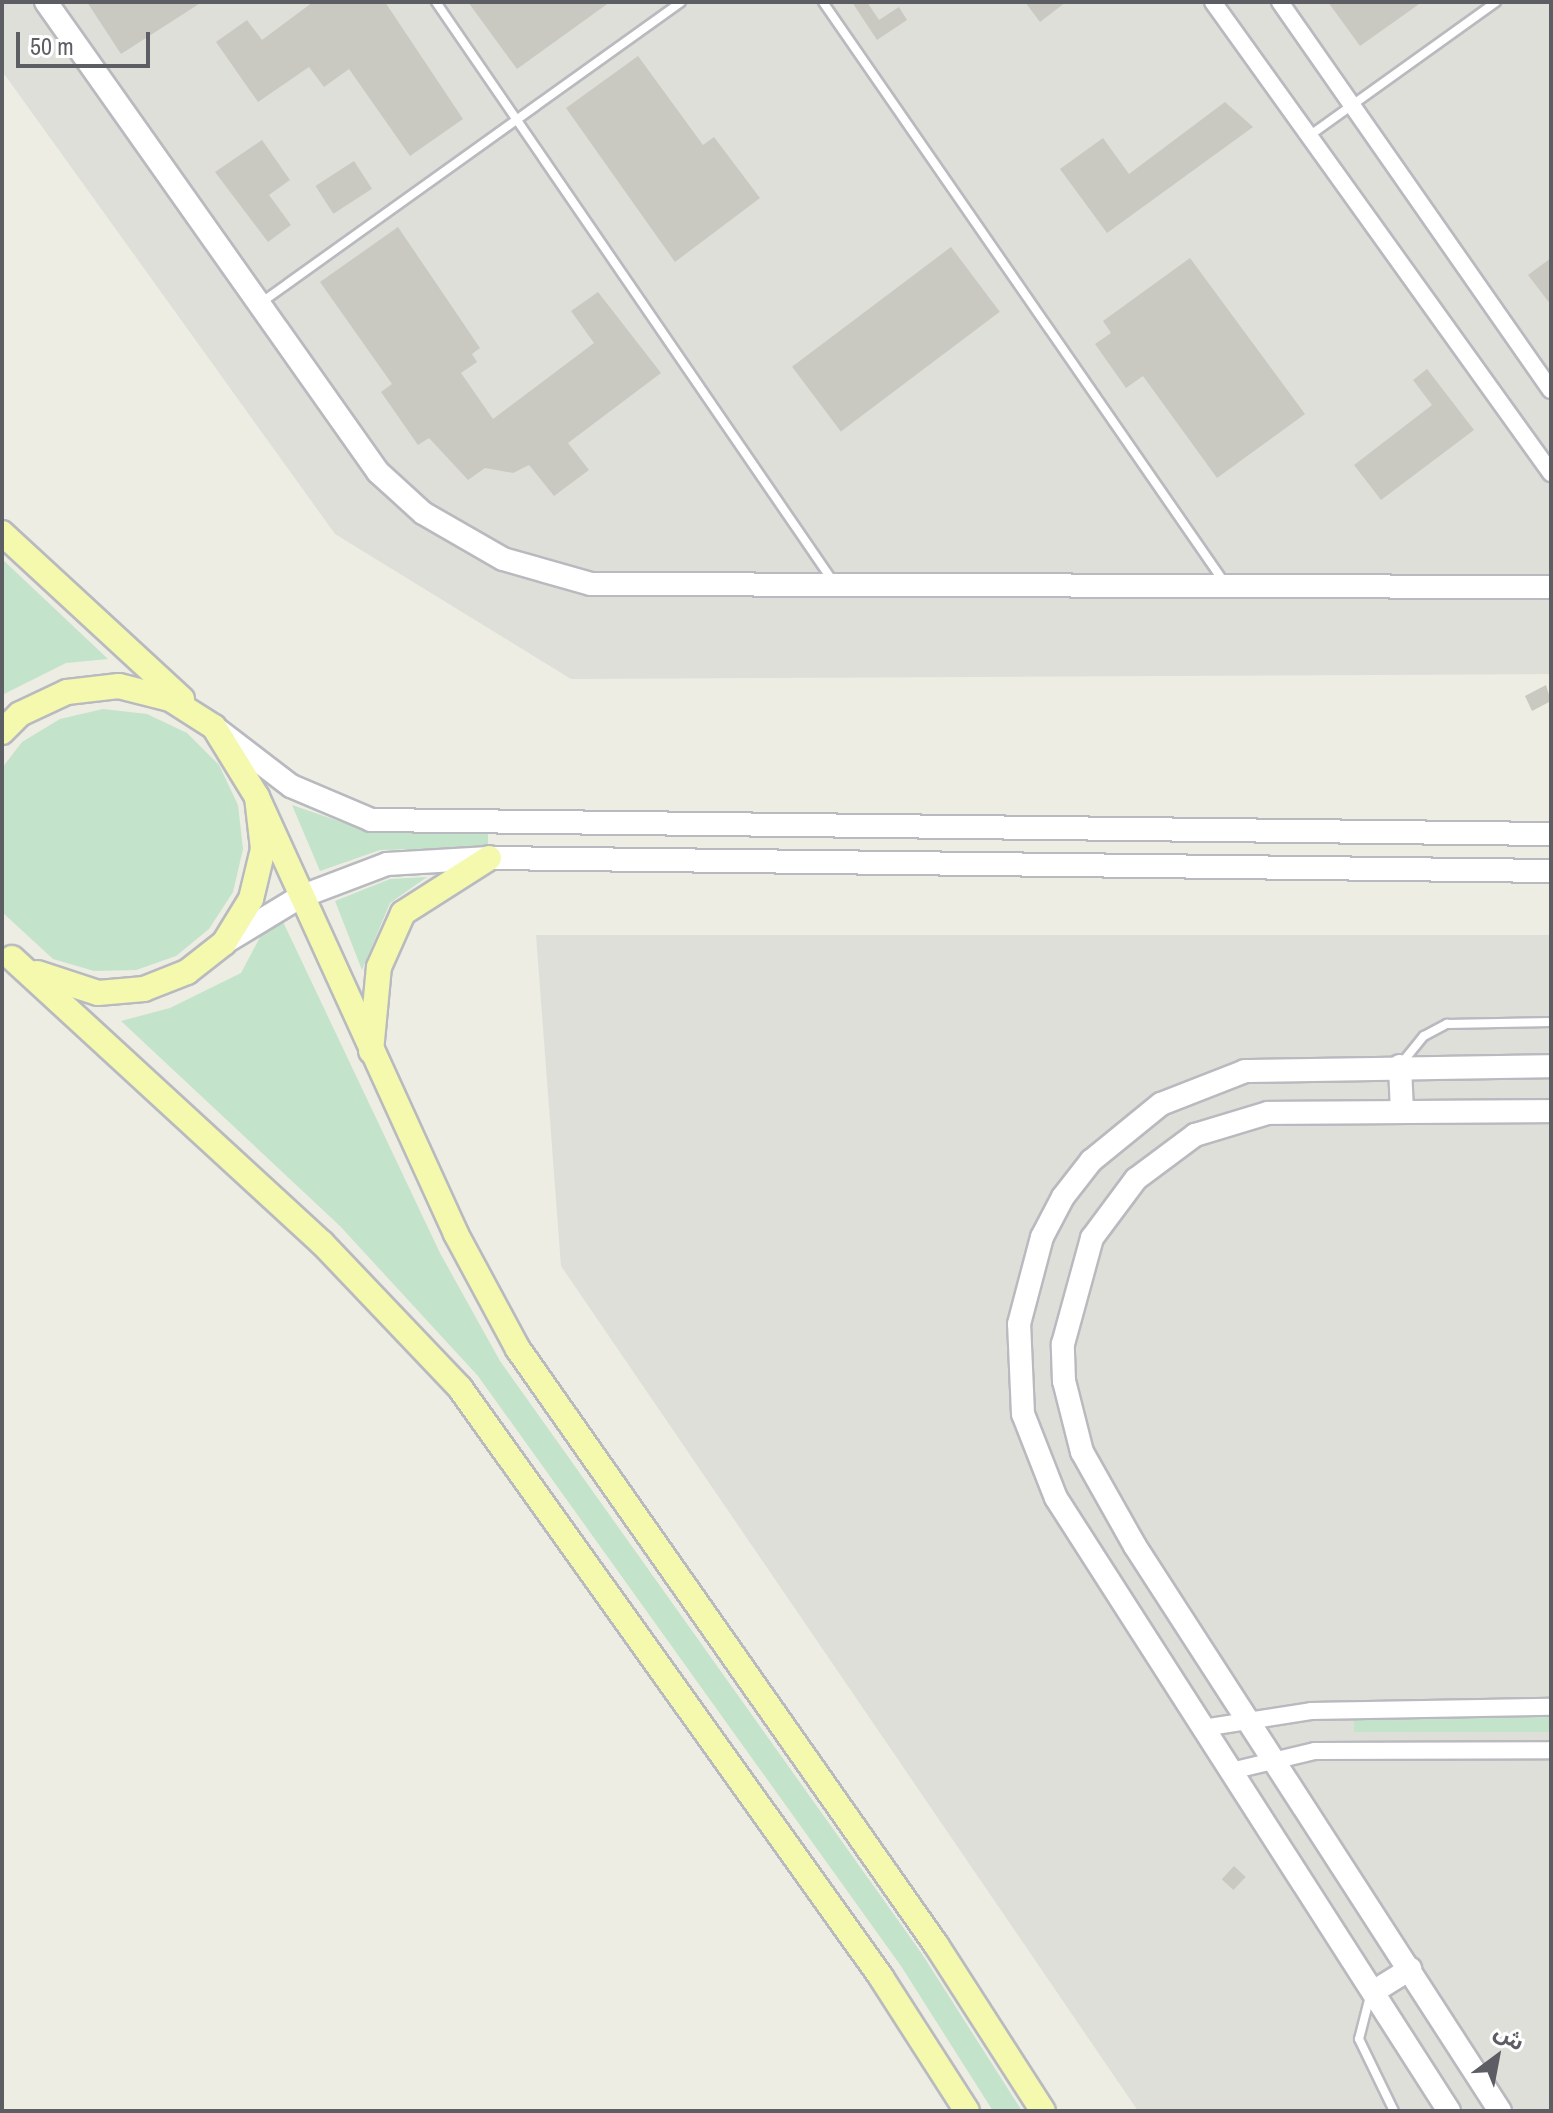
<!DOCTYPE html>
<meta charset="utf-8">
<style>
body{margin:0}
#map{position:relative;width:1553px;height:2113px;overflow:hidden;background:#edede4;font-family:"Archivo Narrow","Noto Sans Arabic",sans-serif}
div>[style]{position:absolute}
.industrial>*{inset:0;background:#dfdfd9}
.green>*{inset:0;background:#c3e3ca;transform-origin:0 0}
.building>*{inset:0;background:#c9c8c1;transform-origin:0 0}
.roads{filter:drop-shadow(2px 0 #b9babf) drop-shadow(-2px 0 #b9babf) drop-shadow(0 2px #b9babf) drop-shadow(0 -2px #b9babf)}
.lane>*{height:8px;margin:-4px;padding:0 4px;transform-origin:4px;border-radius:4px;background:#fff}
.street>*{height:16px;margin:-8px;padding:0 8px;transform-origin:8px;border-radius:8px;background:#fff}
.secondary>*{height:22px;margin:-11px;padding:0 11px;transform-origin:11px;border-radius:11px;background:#fff}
.primary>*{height:24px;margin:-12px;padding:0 12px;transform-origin:12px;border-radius:12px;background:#f4f9ae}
span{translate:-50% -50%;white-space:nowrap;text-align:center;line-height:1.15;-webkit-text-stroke:6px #fff;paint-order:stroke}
.frame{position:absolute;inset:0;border:4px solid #5c5e64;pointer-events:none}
.north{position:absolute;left:1457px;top:2017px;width:80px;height:80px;-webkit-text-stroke:6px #fff;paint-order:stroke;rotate:32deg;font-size:22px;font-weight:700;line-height:32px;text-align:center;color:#5c5e64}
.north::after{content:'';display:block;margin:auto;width:28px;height:36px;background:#5c5e64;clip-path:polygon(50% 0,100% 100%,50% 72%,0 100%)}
.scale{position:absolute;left:16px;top:32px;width:134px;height:36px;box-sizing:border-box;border:4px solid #5c5e64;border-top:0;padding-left:10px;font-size:24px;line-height:28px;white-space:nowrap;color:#5c5e64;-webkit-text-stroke:6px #fff;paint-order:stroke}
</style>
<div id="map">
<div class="industrial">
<i style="clip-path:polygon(2px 2px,1551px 2px,1551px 674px,571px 679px,335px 534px,2px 71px)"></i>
<i style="clip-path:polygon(536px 935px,1551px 935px,1551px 2111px,1138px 2111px,561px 1266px)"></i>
</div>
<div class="green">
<i style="clip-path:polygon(2px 559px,108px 659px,66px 663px,2px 695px)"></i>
<i style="clip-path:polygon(103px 709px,147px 714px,187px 733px,219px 765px,238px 805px,243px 849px,233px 892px,209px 929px,176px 956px,136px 970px,94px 971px,53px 959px,2px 912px,2px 768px,22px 742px,60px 719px)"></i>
<i style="clip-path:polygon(292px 805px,370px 832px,488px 832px,488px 847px,380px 850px,320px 871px)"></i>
<i style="clip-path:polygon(427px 877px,390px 903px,362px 970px,335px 901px,390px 879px)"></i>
<i style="clip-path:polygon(276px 907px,440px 1253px,500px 1361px,922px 1954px,1022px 2111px,993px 2111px,901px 1966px,478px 1376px,340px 1226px,121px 1021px,170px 1008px,241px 973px)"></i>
<i style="left:1354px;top:1711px;width:197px;height:21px"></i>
</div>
<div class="building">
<i style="clip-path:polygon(87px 2px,202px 2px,121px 54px)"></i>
<i style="clip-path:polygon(313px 2px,385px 2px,463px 119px,410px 156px,349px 69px,324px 87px,309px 67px,258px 102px,216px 42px,247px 20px,262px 40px)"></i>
<i style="clip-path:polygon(468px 2px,610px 2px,517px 69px)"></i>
<i style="clip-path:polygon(852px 2px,867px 2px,879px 20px,899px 7px,907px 20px,877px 40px)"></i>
<i style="clip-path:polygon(1025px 2px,1066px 2px,1040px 22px)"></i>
<i style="clip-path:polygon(1328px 2px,1422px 2px,1360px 46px)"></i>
<i style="clip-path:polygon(638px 56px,703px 145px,714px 137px,760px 198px,675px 262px,566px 108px)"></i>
<i style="clip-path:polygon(1225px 102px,1253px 127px,1107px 233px,1060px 169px,1103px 138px,1129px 174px)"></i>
<i style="clip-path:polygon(262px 140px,290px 180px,269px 195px,291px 225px,268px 242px,215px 172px)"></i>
<i style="left:354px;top:161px;width:33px;height:46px;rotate:57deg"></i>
<i style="clip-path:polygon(398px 227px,480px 348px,472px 354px,477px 362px,461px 373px,493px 419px,594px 343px,571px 311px,598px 292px,661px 373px,568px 443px,589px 470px,554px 496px,529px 465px,513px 473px,485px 468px,468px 480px,429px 438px,418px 445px,381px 392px,392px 384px,320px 282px)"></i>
<i style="left:951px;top:247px;width:81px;height:199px;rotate:53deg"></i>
<i style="clip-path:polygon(1190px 258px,1305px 414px,1217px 478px,1143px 376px,1126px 388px,1095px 344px,1111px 333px,1103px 321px)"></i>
<i style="clip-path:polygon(1551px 258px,1551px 305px,1528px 275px)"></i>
<i style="clip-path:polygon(1427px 369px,1474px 430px,1381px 500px,1354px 465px,1432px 405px,1413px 380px)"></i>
<i style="clip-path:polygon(1546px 685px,1551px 701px,1532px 711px,1525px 696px)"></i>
<i style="left:1234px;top:1866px;width:16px;height:18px;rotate:43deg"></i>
</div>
<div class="roads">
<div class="lane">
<i style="left:436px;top:2px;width:701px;rotate:55.58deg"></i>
<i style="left:823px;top:2px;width:705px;rotate:55.34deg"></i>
<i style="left:1309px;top:136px;width:230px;rotate:-35.6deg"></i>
<i style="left:262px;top:302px;width:515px;rotate:-35.6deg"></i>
<i style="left:1401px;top:1064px;width:36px;rotate:-51deg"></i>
<i style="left:1424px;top:1036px;width:26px;rotate:-28deg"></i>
<i style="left:1447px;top:1024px;width:104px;rotate:-1.1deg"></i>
<i style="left:1370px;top:1996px;width:44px;rotate:104.3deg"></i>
<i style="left:1359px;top:2039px;width:80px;rotate:64.1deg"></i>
</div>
<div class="street">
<i style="left:1213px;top:2px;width:580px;rotate:54.34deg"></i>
<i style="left:1280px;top:2px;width:473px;rotate:55.1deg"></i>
<i style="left:1203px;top:1728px;width:109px;rotate:-8.9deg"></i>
<i style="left:1311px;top:1711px;width:240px;rotate:-1deg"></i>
<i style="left:1231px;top:1771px;width:86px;rotate:-13.4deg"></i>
<i style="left:1315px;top:1751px;width:236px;rotate:-0.2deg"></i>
</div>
<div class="secondary">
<i style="left:46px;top:2px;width:575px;rotate:54.76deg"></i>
<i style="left:378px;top:472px;width:61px;rotate:42.3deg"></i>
<i style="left:423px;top:513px;width:92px;rotate:29.9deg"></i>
<i style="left:503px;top:559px;width:91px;rotate:15.9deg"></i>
<i style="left:591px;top:584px;width:960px;rotate:0.18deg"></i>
<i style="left:218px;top:730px;width:92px;rotate:37.5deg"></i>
<i style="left:291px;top:786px;width:87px;rotate:23deg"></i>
<i style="left:371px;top:820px;width:1180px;rotate:0.68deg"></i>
<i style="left:224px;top:943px;width:89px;rotate:-31.2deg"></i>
<i style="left:300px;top:897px;width:93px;rotate:-20.8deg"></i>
<i style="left:387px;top:864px;width:102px;rotate:-3.4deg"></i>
<i style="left:489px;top:858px;width:1062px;rotate:0.7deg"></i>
<i style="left:1400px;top:1066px;width:45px;rotate:87.5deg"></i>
<i style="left:1373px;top:1992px;width:44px;rotate:-31.9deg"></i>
<i style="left:1449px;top:2111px;width:728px;rotate:-122.66deg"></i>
<i style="left:1056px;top:1498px;width:90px;rotate:-111.4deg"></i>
<i style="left:1023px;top:1414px;width:90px;rotate:-92.5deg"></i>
<i style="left:1019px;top:1324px;width:90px;rotate:-75.2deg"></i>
<i style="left:1042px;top:1237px;width:45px;rotate:-62.3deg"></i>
<i style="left:1063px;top:1197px;width:46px;rotate:-52.1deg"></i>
<i style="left:1091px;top:1161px;width:90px;rotate:-39.2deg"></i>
<i style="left:1161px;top:1104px;width:90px;rotate:-21.4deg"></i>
<i style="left:1245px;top:1071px;width:306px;rotate:-0.9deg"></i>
<i style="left:1500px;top:2111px;width:673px;rotate:-122.86deg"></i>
<i style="left:1135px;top:1546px;width:108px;rotate:-119.4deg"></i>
<i style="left:1082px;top:1452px;width:73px;rotate:-104.2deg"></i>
<i style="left:1064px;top:1381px;width:37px;rotate:-92deg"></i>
<i style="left:1063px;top:1344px;width:110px;rotate:-74.7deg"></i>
<i style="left:1092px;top:1238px;width:74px;rotate:-53.3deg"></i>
<i style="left:1136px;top:1179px;width:74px;rotate:-36.7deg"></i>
<i style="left:1195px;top:1135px;width:76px;rotate:-16.8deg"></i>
<i style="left:1268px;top:1113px;width:283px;rotate:-0.4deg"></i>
</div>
<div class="primary">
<i style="left:2px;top:533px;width:245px;rotate:42.7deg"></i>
<i style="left:2px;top:732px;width:25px;rotate:-45deg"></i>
<i style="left:20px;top:714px;width:52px;rotate:-25.1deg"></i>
<i style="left:67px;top:692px;width:52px;rotate:-6.6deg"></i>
<i style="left:119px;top:686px;width:53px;rotate:14.3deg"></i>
<i style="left:170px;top:699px;width:52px;rotate:32.5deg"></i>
<i style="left:214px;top:727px;width:82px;rotate:58.4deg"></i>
<i style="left:257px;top:797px;width:52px;rotate:83.4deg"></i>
<i style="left:263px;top:849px;width:51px;rotate:103.5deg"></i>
<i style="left:251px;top:899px;width:52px;rotate:121.5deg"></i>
<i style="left:224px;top:943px;width:47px;rotate:141.9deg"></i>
<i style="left:187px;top:972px;width:46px;rotate:158.4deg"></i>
<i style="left:144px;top:989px;width:46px;rotate:175deg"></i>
<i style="left:98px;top:993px;width:64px;rotate:-161.8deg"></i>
<i style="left:257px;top:797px;width:480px;rotate:65.5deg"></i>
<i style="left:456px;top:1234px;width:131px;rotate:61.7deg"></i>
<i style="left:518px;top:1349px;width:729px;rotate:54.94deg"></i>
<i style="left:937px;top:1946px;width:196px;rotate:57.3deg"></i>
<i style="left:12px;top:958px;width:421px;rotate:42.6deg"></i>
<i style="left:322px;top:1243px;width:200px;rotate:46.4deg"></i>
<i style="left:460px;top:1388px;width:724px;rotate:54.44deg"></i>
<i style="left:881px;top:1977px;width:159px;rotate:57.3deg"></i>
<i style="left:371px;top:1051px;width:84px;rotate:-84.6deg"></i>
<i style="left:379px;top:967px;width:59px;rotate:-66deg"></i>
<i style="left:403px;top:913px;width:102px;rotate:-32.6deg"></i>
</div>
</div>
<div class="frame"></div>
<div class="north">ش</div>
<div class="scale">50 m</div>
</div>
